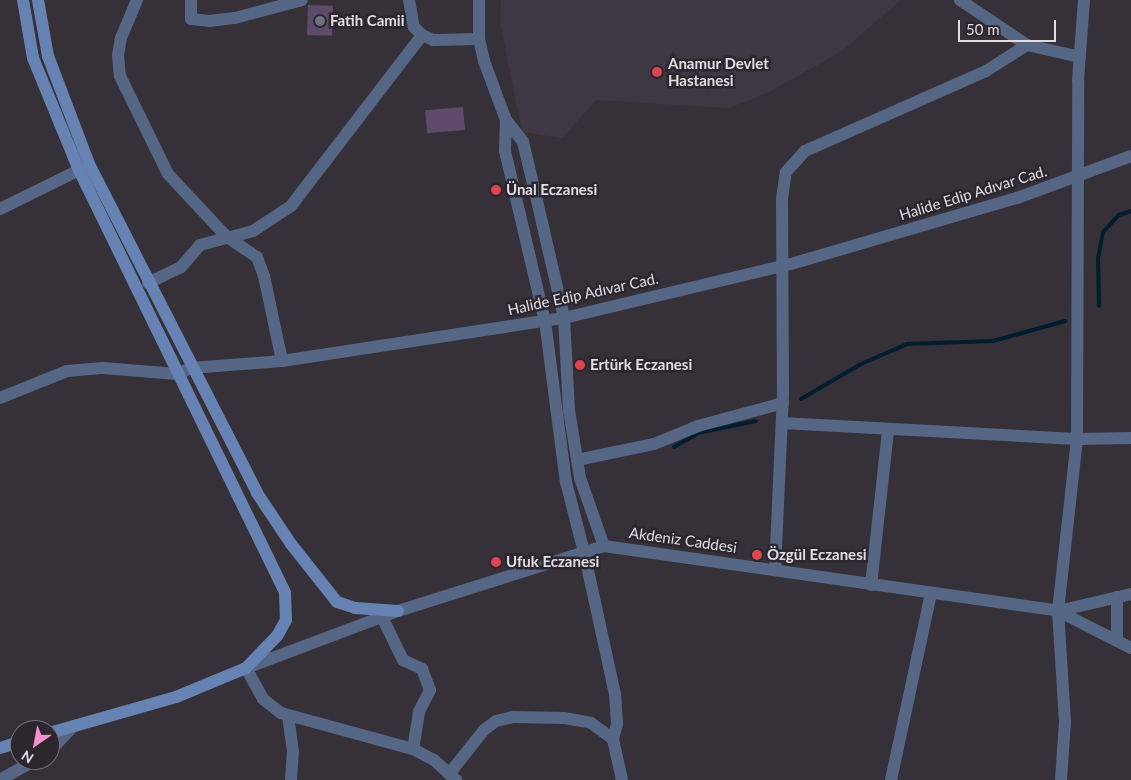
<!DOCTYPE html>
<meta charset="utf-8">
<style>
body{margin:0}
#map{position:relative;width:1131px;height:780px;overflow:hidden;background:#363139;font-family:Lato,sans-serif}
div>[style]{position:absolute}
.built>*{inset:0;background:#403745}
.stream>*{height:4px;margin:-2px;padding:0 2px;transform-origin:2px;border-radius:2px;background:#021e2e}
.building>*{inset:0;background:#5e4a6a;transform-origin:0 0}
.minor>*{height:12px;margin:-6px;padding:0 6px;transform-origin:6px;border-radius:6px;background:#556785}
.tertiary>*{height:12px;margin:-6px;padding:0 6px;transform-origin:6px;border-radius:6px;background:#556785}
.secondary>*{height:12px;margin:-6px;padding:0 6px;transform-origin:6px;border-radius:6px;background:#6783b3}
.dots>*{width:14px;height:14px;translate:-50% -50%;box-sizing:border-box;border:2px solid #2c272f;border-radius:50%}
span{translate:-50% -50%;white-space:nowrap;text-align:center;line-height:1.15;-webkit-text-stroke:5px #2c272f;paint-order:stroke}
.poi-label{font-size:15px;color:#e0dde3;font-weight:700}
.left{translate:0 -50%;text-align:left}
.street-label{font-size:15px;color:#e0dde3}
.north{position:absolute;left:10px;top:720px;width:50px;height:50px;box-sizing:border-box;background:#2c272f;border:1px solid #747077;border-radius:50%;rotate:213deg;font-size:14px;font-weight:700;line-height:20px;text-align:center;color:#e0dde3}
.north::after{content:'';display:block;margin:auto;width:18px;height:22px;background:#f790cd;clip-path:polygon(50% 0,100% 100%,50% 72%,0 100%)}
.scale{position:absolute;left:958px;top:20px;width:98px;height:22px;box-sizing:border-box;border:2px solid #e0dde3;border-top:0;padding-left:6px;font-size:15px;line-height:18px;white-space:nowrap;color:#e0dde3;-webkit-text-stroke:4px #2c272f;paint-order:stroke}
</style>
<div id="map">
<div class="built">
<i style="clip-path:polygon(501px 0,901px 0,842px 51px,767px 93px,729px 108px,596px 100px,562px 138px,522px 132px,500px 21px)"></i>
</div>
<div class="stream">
<i style="left:1099px;top:306px;width:48px;rotate:-91.2deg"></i>
<i style="left:1098px;top:258px;width:26px;rotate:-79deg"></i>
<i style="left:1103px;top:232px;width:23px;rotate:-47deg"></i>
<i style="left:1119px;top:215px;width:13px;rotate:-18deg"></i>
<i style="left:801px;top:399px;width:69px;rotate:-30.3deg"></i>
<i style="left:861px;top:364px;width:50px;rotate:-23.5deg"></i>
<i style="left:907px;top:344px;width:86px;rotate:-2deg"></i>
<i style="left:993px;top:341px;width:75px;rotate:-15.5deg"></i>
<i style="left:674px;top:447px;width:28px;rotate:-30deg"></i>
<i style="left:698px;top:433px;width:59px;rotate:-11.7deg"></i>
</div>
<div class="building">
<i style="left:308px;top:5px;width:25px;height:30px;rotate:2deg"></i>
<i style="left:463px;top:107px;width:23px;height:38px;rotate:85deg"></i>
</div>
<div class="minor">
<i style="left:137px;top:0;width:41px;rotate:112.8deg"></i>
<i style="left:121px;top:38px;width:17px;rotate:100deg"></i>
<i style="left:118px;top:55px;width:21px;rotate:85deg"></i>
<i style="left:120px;top:76px;width:109px;rotate:63.9deg"></i>
<i style="left:168px;top:174px;width:86px;rotate:46.9deg"></i>
<i style="left:227px;top:237px;width:36px;rotate:34deg"></i>
<i style="left:257px;top:257px;width:20px;rotate:70deg"></i>
<i style="left:264px;top:276px;width:87px;rotate:78deg"></i>
<i style="left:191px;top:0;width:19px;rotate:90deg"></i>
<i style="left:191px;top:19px;width:18px;rotate:6deg"></i>
<i style="left:209px;top:21px;width:26px;rotate:-7deg"></i>
<i style="left:235px;top:18px;width:69px;rotate:-15deg"></i>
<i style="left:409px;top:0;width:27px;rotate:80deg"></i>
<i style="left:414px;top:27px;width:11px;rotate:45deg"></i>
<i style="left:422px;top:35px;width:12px;rotate:24deg"></i>
<i style="left:433px;top:40px;width:46px;rotate:-1.2deg"></i>
<i style="left:960px;top:0;width:81px;rotate:33.9deg"></i>
<i style="left:0;top:209px;width:88px;rotate:-26.3deg"></i>
<i style="left:148px;top:283px;width:37px;rotate:-26deg"></i>
<i style="left:181px;top:267px;width:29px;rotate:-49deg"></i>
<i style="left:200px;top:245px;width:55px;rotate:-14.8deg"></i>
<i style="left:253px;top:231px;width:45px;rotate:-33.3deg"></i>
<i style="left:291px;top:206px;width:215px;rotate:-52.5deg"></i>
<i style="left:0;top:398px;width:72px;rotate:-21.9deg"></i>
<i style="left:67px;top:371px;width:36px;rotate:-5deg"></i>
<i style="left:103px;top:368px;width:74px;rotate:4.6deg"></i>
<i style="left:177px;top:374px;width:15px;rotate:-23deg"></i>
<i style="left:191px;top:368px;width:91px;rotate:-4.4deg"></i>
<i style="left:282px;top:361px;width:285px;rotate:-8.7deg"></i>
<i style="left:564px;top:318px;width:233px;rotate:-13.4deg"></i>
<i style="left:791px;top:264px;width:235px;rotate:-16.3deg"></i>
<i style="left:1017px;top:198px;width:121px;rotate:-20.2deg"></i>
<i style="left:782px;top:423px;width:295px;rotate:3.1deg"></i>
<i style="left:1077px;top:439px;width:54px;rotate:-1.1deg"></i>
<i style="left:577px;top:460px;width:79px;rotate:-11.7deg"></i>
<i style="left:654px;top:444px;width:48px;rotate:-22.2deg"></i>
<i style="left:698px;top:426px;width:88px;rotate:-15.1deg"></i>
<i style="left:584px;top:552px;width:145px;rotate:77.7deg"></i>
<i style="left:615px;top:694px;width:30px;rotate:86deg"></i>
<i style="left:617px;top:724px;width:16px;rotate:105deg"></i>
<i style="left:613px;top:739px;width:42px;rotate:77.6deg"></i>
<i style="left:775px;top:570px;width:175px;rotate:-87.4deg"></i>
<i style="left:783px;top:395px;width:196px;rotate:-90.3deg"></i>
<i style="left:782px;top:199px;width:27px;rotate:-82deg"></i>
<i style="left:786px;top:172px;width:28px;rotate:-48deg"></i>
<i style="left:805px;top:151px;width:198px;rotate:-23.8deg"></i>
<i style="left:986px;top:71px;width:49px;rotate:-32.4deg"></i>
<i style="left:1027px;top:45px;width:54px;rotate:12.8deg"></i>
<i style="left:871px;top:585px;width:156px;rotate:-83.7deg"></i>
<i style="left:382px;top:617px;width:48px;rotate:64deg"></i>
<i style="left:403px;top:660px;width:21px;rotate:25deg"></i>
<i style="left:422px;top:669px;width:22px;rotate:69deg"></i>
<i style="left:430px;top:690px;width:25px;rotate:117deg"></i>
<i style="left:419px;top:712px;width:37px;rotate:99deg"></i>
<i style="left:246px;top:668px;width:35px;rotate:61deg"></i>
<i style="left:263px;top:699px;width:23px;rotate:38deg"></i>
<i style="left:281px;top:713px;width:137px;rotate:15.3deg"></i>
<i style="left:413px;top:749px;width:24px;rotate:28deg"></i>
<i style="left:434px;top:760px;width:30px;rotate:42deg"></i>
<i style="left:288px;top:716px;width:35px;rotate:82deg"></i>
<i style="left:293px;top:751px;width:29px;rotate:94deg"></i>
<i style="left:50px;top:751px;width:33px;rotate:-47deg"></i>
<i style="left:449px;top:774px;width:56px;rotate:-51.5deg"></i>
<i style="left:484px;top:730px;width:15px;rotate:-37deg"></i>
<i style="left:496px;top:721px;width:17px;rotate:-13deg"></i>
<i style="left:513px;top:717px;width:51px;rotate:1.1deg"></i>
<i style="left:564px;top:718px;width:27px;rotate:10deg"></i>
<i style="left:591px;top:723px;width:27px;rotate:36deg"></i>
<i style="left:0;top:780px;width:40px;rotate:-29.7deg"></i>
<i style="left:891px;top:780px;width:191px;rotate:-77.9deg"></i>
<i style="left:1061px;top:780px;width:58px;rotate:-86.1deg"></i>
<i style="left:1065px;top:722px;width:111px;rotate:-93.6deg"></i>
<i style="left:1058px;top:611px;width:173px;rotate:-83.7deg"></i>
<i style="left:1077px;top:439px;width:359px;rotate:-89.8deg"></i>
<i style="left:1078px;top:80px;width:80px;rotate:-85.7deg"></i>
</div>
<div class="tertiary">
<i style="left:479px;top:0;width:39px;rotate:90deg"></i>
<i style="left:479px;top:39px;width:23px;rotate:77deg"></i>
<i style="left:484px;top:61px;width:63px;rotate:69.6deg"></i>
<i style="left:506px;top:120px;width:28px;rotate:52deg"></i>
<i style="left:523px;top:142px;width:51px;rotate:76.5deg"></i>
<i style="left:535px;top:192px;width:129px;rotate:77deg"></i>
<i style="left:564px;top:318px;width:92px;rotate:86.9deg"></i>
<i style="left:569px;top:410px;width:69px;rotate:80.8deg"></i>
<i style="left:580px;top:478px;width:72px;rotate:70.6deg"></i>
<i style="left:506px;top:120px;width:31px;rotate:92deg"></i>
<i style="left:505px;top:151px;width:175px;rotate:76.8deg"></i>
<i style="left:545px;top:321px;width:162px;rotate:82.6deg"></i>
<i style="left:566px;top:482px;width:72px;rotate:75.6deg"></i>
<i style="left:1117px;top:597px;width:43px;rotate:90deg"></i>
<i style="left:1058px;top:611px;width:82px;rotate:26.9deg"></i>
<i style="left:246px;top:668px;width:162px;rotate:-20.6deg"></i>
<i style="left:398px;top:611px;width:216px;rotate:-17.5deg"></i>
<i style="left:604px;top:546px;width:459px;rotate:8.1deg"></i>
<i style="left:1058px;top:611px;width:75px;rotate:-13.1deg"></i>
</div>
<div class="secondary">
<i style="left:23px;top:0;width:59px;rotate:80.2deg"></i>
<i style="left:33px;top:58px;width:121px;rotate:67.7deg"></i>
<i style="left:79px;top:170px;width:470px;rotate:64deg"></i>
<i style="left:285px;top:593px;width:27px;rotate:88deg"></i>
<i style="left:286px;top:620px;width:18px;rotate:119deg"></i>
<i style="left:277px;top:636px;width:45px;rotate:134.1deg"></i>
<i style="left:246px;top:668px;width:76px;rotate:157.5deg"></i>
<i style="left:176px;top:697px;width:131px;rotate:164.1deg"></i>
<i style="left:38px;top:0;width:57px;rotate:79.9deg"></i>
<i style="left:48px;top:56px;width:116px;rotate:69.2deg"></i>
<i style="left:89px;top:164px;width:369px;rotate:62.9deg"></i>
<i style="left:257px;top:493px;width:61px;rotate:56.3deg"></i>
<i style="left:291px;top:544px;width:74px;rotate:51.6deg"></i>
<i style="left:337px;top:602px;width:19px;rotate:18deg"></i>
<i style="left:355px;top:608px;width:43px;rotate:4deg"></i>
<i style="left:0;top:748px;width:21px;rotate:-17deg"></i>
</div>
<div class="dots">
<i style="left:320px;top:21px;background:#6b7280"></i>
<i style="left:657px;top:72px;background:#e0444e"></i>
<i style="left:496px;top:190px;background:#e0444e"></i>
<i style="left:580px;top:365px;background:#e0444e"></i>
<i style="left:757px;top:555px;background:#e0444e"></i>
<i style="left:496px;top:562px;background:#e0444e"></i>
</div>
<div class="poi-label">
<span class="left" style="left:330px;top:21px">Fatih Camii</span>
<span class="left" style="left:668px;top:72px">Anamur Devlet<br>Hastanesi</span>
<span class="left" style="left:506px;top:190px">Ünal Eczanesi</span>
<span class="left" style="left:590px;top:365px">Ertürk Eczanesi</span>
<span class="left" style="left:767px;top:555px">Özgül Eczanesi</span>
<span class="left" style="left:506px;top:562px">Ufuk Eczanesi</span>
</div>
<div class="street-label">
<span style="left:973px;top:193px;rotate:-17deg">Halide Edip Adıvar Cad.</span>
<span style="left:583px;top:294px;rotate:-12deg">Halide Edip Adıvar Cad.</span>
<span style="left:683px;top:540px;rotate:8deg">Akdeniz Caddesi</span>
</div>
<div class="north">N</div>
<div class="scale">50 m</div>
</div>
